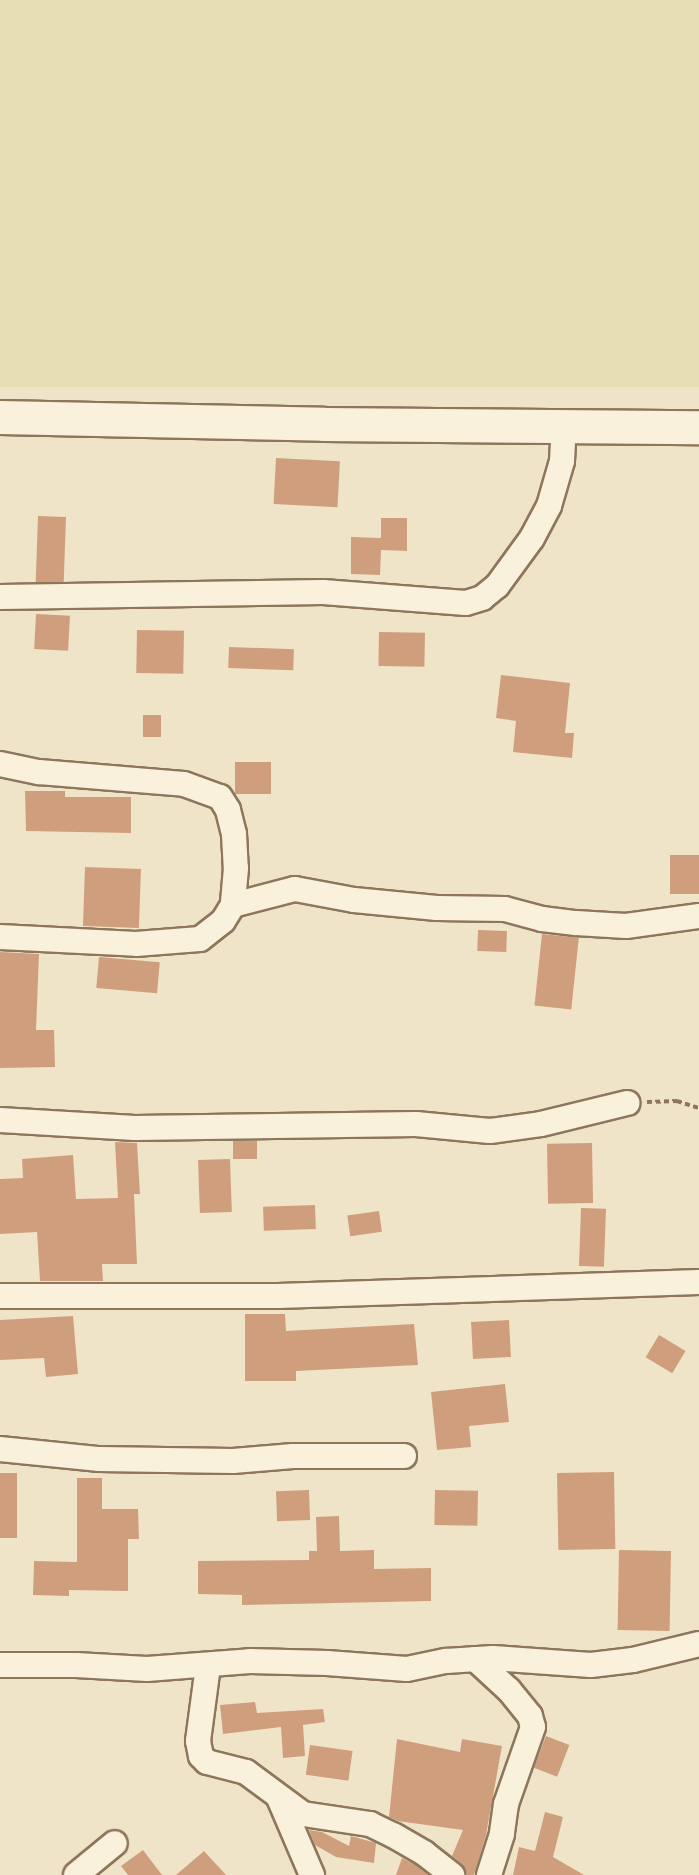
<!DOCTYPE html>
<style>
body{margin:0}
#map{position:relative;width:699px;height:1875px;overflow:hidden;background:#f0e4c8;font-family:Lora,serif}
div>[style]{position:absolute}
.farmland>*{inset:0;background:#e6deb5;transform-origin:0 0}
.building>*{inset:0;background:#cf9f7d;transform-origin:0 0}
.path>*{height:3.5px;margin-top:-1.75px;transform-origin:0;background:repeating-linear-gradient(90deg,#8d765c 0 5px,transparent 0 8.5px)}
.roads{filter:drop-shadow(2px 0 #8d765c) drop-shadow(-2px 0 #8d765c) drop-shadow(0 2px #8d765c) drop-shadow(0 -2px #8d765c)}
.street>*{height:24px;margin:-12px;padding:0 12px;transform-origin:12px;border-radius:12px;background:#faf1dc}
.secondary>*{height:33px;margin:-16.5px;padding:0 16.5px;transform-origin:16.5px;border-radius:16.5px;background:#faf1dc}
span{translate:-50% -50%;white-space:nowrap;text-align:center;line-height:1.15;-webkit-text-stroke:5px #f7eed8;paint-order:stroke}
</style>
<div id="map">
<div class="farmland">
<i style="left:0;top:0;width:699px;height:387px"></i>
</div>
<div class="building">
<i style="left:276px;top:458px;width:64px;height:46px;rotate:3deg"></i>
<i style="left:38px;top:516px;width:28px;height:66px;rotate:2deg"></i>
<i style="clip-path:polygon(381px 518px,407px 518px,407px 551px,381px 550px,380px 575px,351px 574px,351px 537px,381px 538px)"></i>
<i style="left:36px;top:614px;width:34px;height:35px;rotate:3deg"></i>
<i style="left:137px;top:630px;width:47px;height:43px;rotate:1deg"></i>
<i style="left:379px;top:632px;width:46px;height:34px;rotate:1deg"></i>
<i style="left:229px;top:647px;width:65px;height:21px;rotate:2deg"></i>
<i style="clip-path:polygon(501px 675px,570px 683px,565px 733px,574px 733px,572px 758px,513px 752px,516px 721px,496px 718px)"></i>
<i style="left:161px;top:715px;width:22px;height:18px;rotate:90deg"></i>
<i style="left:235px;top:762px;width:36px;height:32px"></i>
<i style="clip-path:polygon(25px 791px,65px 791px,65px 797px,131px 797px,131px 833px,26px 831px)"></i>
<i style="left:699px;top:855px;width:39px;height:29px;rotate:90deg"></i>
<i style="left:85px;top:867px;width:56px;height:59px;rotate:2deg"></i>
<i style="left:478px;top:930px;width:29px;height:21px;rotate:2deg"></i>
<i style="left:542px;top:934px;width:37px;height:72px;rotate:6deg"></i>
<i style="clip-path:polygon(0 952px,39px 954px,36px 1030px,54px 1030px,55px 1067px,0 1068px)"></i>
<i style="left:99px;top:957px;width:61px;height:31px;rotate:5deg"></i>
<i style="left:233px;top:1141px;width:24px;height:18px"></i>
<i style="clip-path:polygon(115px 1142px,137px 1143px,140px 1194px,134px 1194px,137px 1264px,102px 1264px,103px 1281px,40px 1281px,37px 1232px,0 1234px,0 1179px,23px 1178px,22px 1159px,73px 1155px,76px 1199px,118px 1198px)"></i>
<i style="left:592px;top:1143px;width:60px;height:45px;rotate:89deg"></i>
<i style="left:230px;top:1159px;width:53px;height:32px;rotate:88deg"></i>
<i style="left:315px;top:1205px;width:24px;height:52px;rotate:88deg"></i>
<i style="left:581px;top:1208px;width:25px;height:58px;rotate:2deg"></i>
<i style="left:379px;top:1211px;width:21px;height:32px;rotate:82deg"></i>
<i style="clip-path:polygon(245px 1314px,285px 1314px,286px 1331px,414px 1324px,418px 1365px,296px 1371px,296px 1381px,245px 1381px)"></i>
<i style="clip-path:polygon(73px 1316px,78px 1374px,46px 1377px,44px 1358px,0 1360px,0 1320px)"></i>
<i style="left:509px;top:1320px;width:37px;height:38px;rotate:87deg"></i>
<i style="left:659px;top:1335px;width:31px;height:26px;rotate:31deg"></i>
<i style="clip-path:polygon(505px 1384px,509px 1422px,469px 1426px,471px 1447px,437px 1450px,431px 1392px)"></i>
<i style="left:614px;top:1472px;width:77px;height:57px;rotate:89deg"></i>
<i style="left:0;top:1473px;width:17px;height:65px"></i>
<i style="clip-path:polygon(77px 1478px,102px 1478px,102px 1509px,138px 1509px,139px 1539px,128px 1539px,128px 1591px,69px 1590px,69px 1596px,33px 1595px,34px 1561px,77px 1562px)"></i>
<i style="left:309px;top:1490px;width:30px;height:33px;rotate:88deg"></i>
<i style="left:435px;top:1490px;width:43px;height:35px;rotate:1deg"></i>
<i style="clip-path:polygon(339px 1516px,340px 1551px,374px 1550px,374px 1569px,431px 1568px,431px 1601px,242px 1605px,242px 1595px,198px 1594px,198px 1561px,309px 1560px,309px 1551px,317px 1551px,316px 1517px)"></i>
<i style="left:619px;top:1550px;width:52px;height:80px;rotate:1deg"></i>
<i style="clip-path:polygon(255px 1702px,257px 1713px,323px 1709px,325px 1722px,303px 1725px,305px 1756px,283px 1758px,281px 1727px,223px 1734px,220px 1705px)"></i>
<i style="left:546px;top:1736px;width:25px;height:34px;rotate:21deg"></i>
<i style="clip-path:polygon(397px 1739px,460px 1752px,462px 1739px,502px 1746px,486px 1835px,474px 1875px,467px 1875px,462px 1864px,452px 1856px,463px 1830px,398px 1821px,389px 1817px)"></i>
<i style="left:310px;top:1745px;width:43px;height:30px;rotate:8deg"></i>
<i style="clip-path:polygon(545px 1812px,563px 1817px,553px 1857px,584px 1875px,513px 1875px,519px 1847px,535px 1851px)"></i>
<i style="clip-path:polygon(309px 1830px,322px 1832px,349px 1846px,351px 1836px,376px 1843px,374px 1863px,336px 1857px,315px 1845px)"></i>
<i style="clip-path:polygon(143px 1850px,162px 1875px,128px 1875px,121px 1866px)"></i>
<i style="clip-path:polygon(204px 1851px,226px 1875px,176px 1875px)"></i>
<i style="clip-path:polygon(402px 1858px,416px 1865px,428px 1875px,396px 1875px)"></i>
</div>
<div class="path">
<i style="left:647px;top:1102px;width:30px;rotate:-2deg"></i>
<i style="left:677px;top:1101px;width:23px;rotate:18deg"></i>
</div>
<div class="roads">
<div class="street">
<i style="left:0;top:597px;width:323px;rotate:-0.9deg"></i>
<i style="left:323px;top:592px;width:143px;rotate:4.4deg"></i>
<i style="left:466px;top:603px;width:17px;rotate:-17deg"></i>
<i style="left:482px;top:598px;width:19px;rotate:-39deg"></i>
<i style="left:497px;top:586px;width:59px;rotate:-53.9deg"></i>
<i style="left:532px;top:538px;width:36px;rotate:-62deg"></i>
<i style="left:549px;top:506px;width:47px;rotate:-73.9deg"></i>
<i style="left:562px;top:461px;width:34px;rotate:-87deg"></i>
<i style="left:0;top:764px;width:40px;rotate:12deg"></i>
<i style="left:39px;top:772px;width:145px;rotate:4.7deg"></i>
<i style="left:184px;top:784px;width:38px;rotate:20deg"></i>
<i style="left:220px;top:797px;width:15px;rotate:58deg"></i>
<i style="left:228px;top:810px;width:25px;rotate:76deg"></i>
<i style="left:234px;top:834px;width:34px;rotate:87deg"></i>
<i style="left:236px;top:868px;width:37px;rotate:95deg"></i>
<i style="left:0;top:937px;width:136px;rotate:2.9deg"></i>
<i style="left:136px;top:944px;width:64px;rotate:-4.5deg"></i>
<i style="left:200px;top:939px;width:29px;rotate:-38deg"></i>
<i style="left:223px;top:921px;width:19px;rotate:-58deg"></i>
<i style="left:233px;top:905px;width:64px;rotate:-14.5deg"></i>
<i style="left:295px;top:889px;width:60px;rotate:10.6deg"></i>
<i style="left:354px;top:900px;width:83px;rotate:5.5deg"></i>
<i style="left:437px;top:908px;width:68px;rotate:0.8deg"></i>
<i style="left:505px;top:909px;width:38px;rotate:15deg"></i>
<i style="left:542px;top:919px;width:34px;rotate:7deg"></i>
<i style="left:576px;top:923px;width:50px;rotate:3.4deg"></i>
<i style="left:626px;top:926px;width:74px;rotate:-7.8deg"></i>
<i style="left:0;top:1120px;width:135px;rotate:3.4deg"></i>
<i style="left:135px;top:1128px;width:281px;rotate:-0.8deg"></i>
<i style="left:416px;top:1124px;width:74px;rotate:5.4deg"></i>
<i style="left:490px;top:1131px;width:51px;rotate:-7.8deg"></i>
<i style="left:541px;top:1124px;width:89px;rotate:-13.7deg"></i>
<i style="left:0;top:1296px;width:278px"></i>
<i style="left:278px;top:1296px;width:421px;rotate:-1.9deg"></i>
<i style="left:0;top:1449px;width:100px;rotate:5.8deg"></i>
<i style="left:99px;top:1459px;width:134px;rotate:0.9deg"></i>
<i style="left:233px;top:1461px;width:60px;rotate:-4.8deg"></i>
<i style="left:293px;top:1456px;width:111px"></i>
<i style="left:475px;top:1659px;width:46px;rotate:42.4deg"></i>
<i style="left:509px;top:1690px;width:33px;rotate:51deg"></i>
<i style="left:530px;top:1716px;width:11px;rotate:75deg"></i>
<i style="left:533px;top:1727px;width:82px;rotate:109.3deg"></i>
<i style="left:506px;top:1804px;width:30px;rotate:98deg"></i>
<i style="left:502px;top:1834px;width:43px;rotate:107.6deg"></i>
<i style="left:0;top:1665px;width:76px"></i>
<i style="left:76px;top:1665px;width:71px;rotate:3.2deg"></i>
<i style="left:147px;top:1669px;width:103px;rotate:-4.4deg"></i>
<i style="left:250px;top:1661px;width:77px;rotate:1.5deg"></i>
<i style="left:327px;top:1663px;width:80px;rotate:4.3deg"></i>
<i style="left:407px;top:1669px;width:40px;rotate:-12deg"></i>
<i style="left:446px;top:1661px;width:47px;rotate:-3.7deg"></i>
<i style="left:493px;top:1658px;width:98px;rotate:4.1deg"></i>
<i style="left:591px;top:1665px;width:42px;rotate:-6.8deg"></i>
<i style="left:633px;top:1660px;width:68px;rotate:-13.6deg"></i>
<i style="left:208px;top:1666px;width:76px;rotate:97.6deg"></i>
<i style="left:198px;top:1741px;width:15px;rotate:79deg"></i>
<i style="left:201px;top:1756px;width:8px;rotate:45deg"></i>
<i style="left:207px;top:1762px;width:40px;rotate:14.4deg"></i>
<i style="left:246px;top:1772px;width:71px;rotate:36.4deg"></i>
<i style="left:303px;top:1814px;width:68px;rotate:8.5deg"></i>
<i style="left:370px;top:1824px;width:25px;rotate:26deg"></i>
<i style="left:393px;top:1835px;width:36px;rotate:30deg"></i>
<i style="left:424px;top:1853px;width:36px;rotate:38deg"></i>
<i style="left:279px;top:1798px;width:84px;rotate:66.8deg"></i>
<i style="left:76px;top:1875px;width:50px;rotate:-39.4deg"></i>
</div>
<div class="secondary">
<i style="left:0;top:417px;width:324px;rotate:1.2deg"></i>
<i style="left:324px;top:424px;width:375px;rotate:0.5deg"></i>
</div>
</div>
</div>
